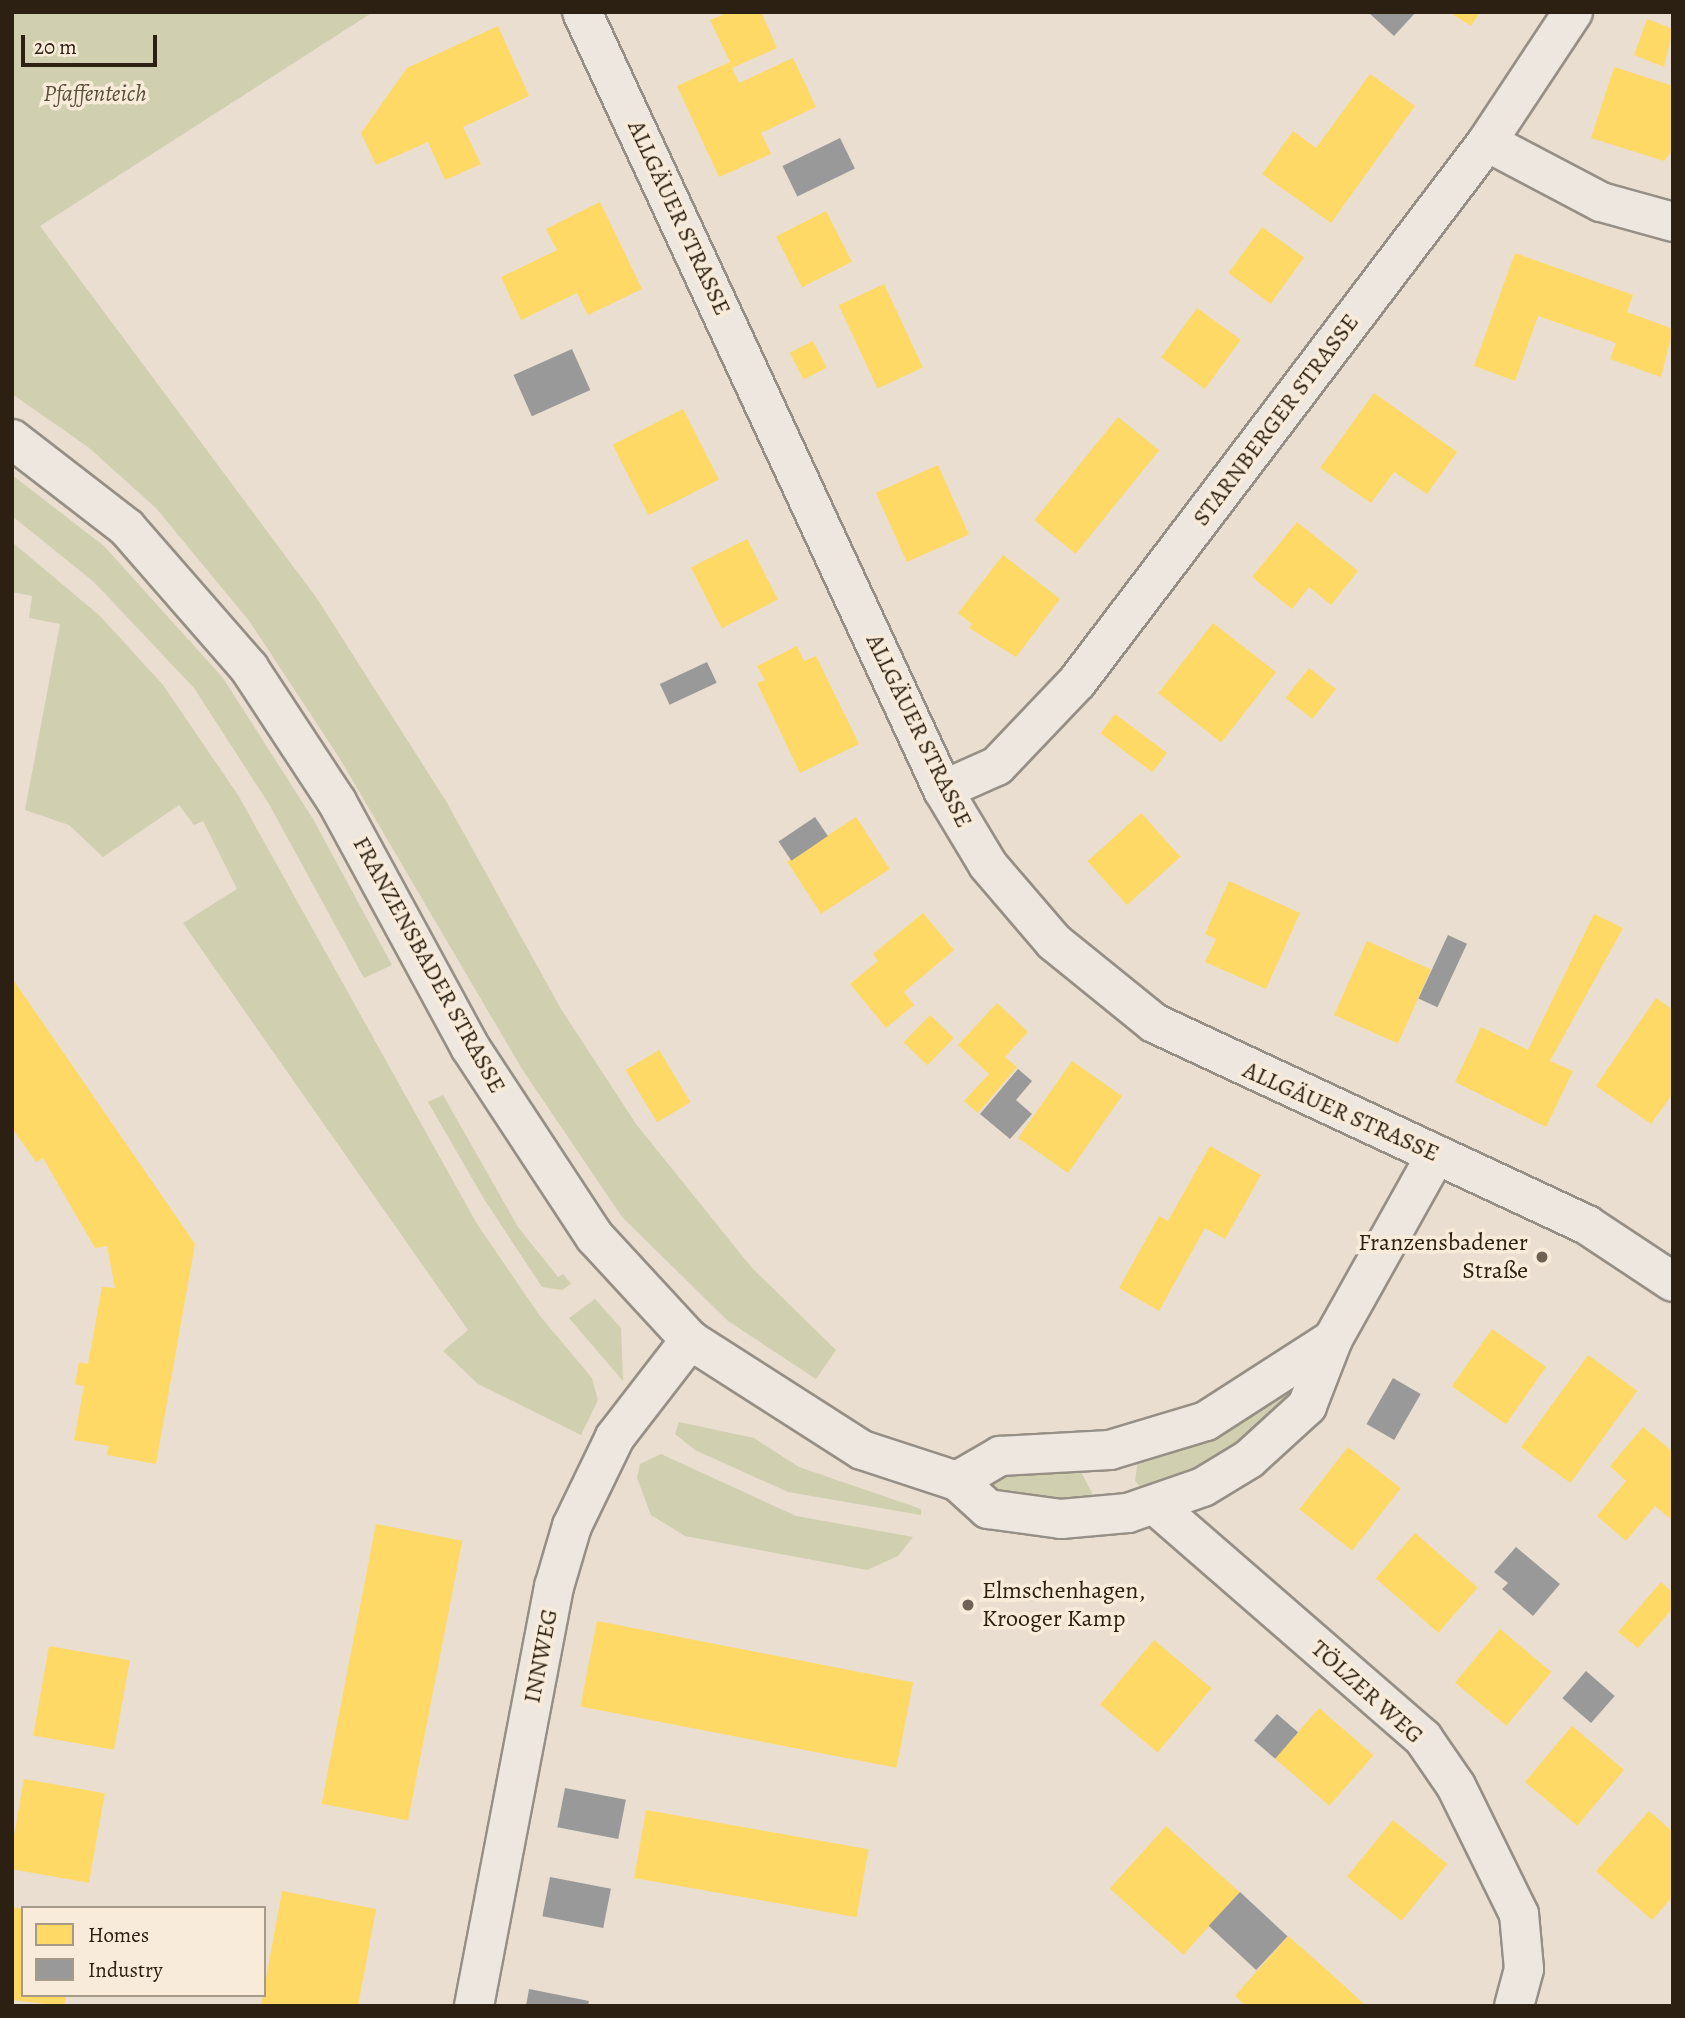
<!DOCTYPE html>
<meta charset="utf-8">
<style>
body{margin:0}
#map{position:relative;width:1685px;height:2018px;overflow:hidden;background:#e9decf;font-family:Alegreya,serif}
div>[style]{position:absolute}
.green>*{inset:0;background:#d0cfaf}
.homes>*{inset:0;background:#ffd966;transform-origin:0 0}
.industry>*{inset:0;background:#999;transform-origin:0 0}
.roads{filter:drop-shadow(2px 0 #968f85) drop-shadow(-2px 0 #968f85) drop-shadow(0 2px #968f85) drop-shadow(0 -2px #968f85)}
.street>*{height:38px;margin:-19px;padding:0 19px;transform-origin:19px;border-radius:19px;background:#ede7e0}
.dots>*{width:19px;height:19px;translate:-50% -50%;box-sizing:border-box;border:4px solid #f8ebd9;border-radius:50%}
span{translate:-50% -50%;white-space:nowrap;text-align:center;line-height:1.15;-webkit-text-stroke:7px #f8ebd9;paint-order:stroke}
.park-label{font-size:24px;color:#565138;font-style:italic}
.street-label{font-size:24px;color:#2b2011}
.poi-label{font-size:24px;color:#2b2011}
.right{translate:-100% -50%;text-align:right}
.left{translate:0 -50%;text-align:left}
.frame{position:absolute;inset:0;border:14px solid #2b2011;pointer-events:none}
.legend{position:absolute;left:21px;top:1906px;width:245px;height:91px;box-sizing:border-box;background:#f8ebd9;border:2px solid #a69a89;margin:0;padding:9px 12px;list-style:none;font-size:21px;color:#2b2011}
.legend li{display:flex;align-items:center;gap:14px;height:35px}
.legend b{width:35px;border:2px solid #a69a89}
.scale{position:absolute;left:21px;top:35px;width:136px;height:32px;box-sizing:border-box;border:4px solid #2b2011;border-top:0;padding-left:9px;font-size:21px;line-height:24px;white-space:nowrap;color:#2b2011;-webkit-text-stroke:5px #f8ebd9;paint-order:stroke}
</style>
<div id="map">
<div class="green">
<i style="clip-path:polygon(12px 12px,373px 12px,40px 226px,316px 597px,446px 801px,561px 1009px,636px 1124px,752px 1268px,836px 1350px,816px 1379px,728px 1321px,622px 1217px,522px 1069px,340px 759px,250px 622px,156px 508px,88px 447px,12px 394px)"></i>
<i style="clip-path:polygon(12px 475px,104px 546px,223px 678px,313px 819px,392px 965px,364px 978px,269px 804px,194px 688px,94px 582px,12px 516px)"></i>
<i style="clip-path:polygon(12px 542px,100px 616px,163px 685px,238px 795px,477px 1224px,540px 1316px,592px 1378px,598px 1400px,581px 1435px,478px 1384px,443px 1351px,468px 1330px,183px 923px,237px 889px,203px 821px,194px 825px,179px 805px,103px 857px,69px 825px,25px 810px,60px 624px,29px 618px,32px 596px,12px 592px)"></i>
<i style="clip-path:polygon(443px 1095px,518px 1227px,558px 1277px,563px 1274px,571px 1284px,562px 1290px,542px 1287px,484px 1199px,428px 1102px)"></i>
<i style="clip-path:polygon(595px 1299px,621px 1328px,623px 1381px,569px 1318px)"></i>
<i style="clip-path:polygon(1296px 1381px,1295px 1397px,1209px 1469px,1143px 1490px,1135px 1481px,1138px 1457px)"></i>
<i style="clip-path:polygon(679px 1422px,754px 1438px,799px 1467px,921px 1509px,921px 1515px,788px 1492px,695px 1450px,675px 1434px)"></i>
<i style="clip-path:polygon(661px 1454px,796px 1516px,913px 1537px,898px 1556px,867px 1570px,685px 1536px,651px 1515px,637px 1478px,640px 1464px)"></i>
<i style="clip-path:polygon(972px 1465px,1079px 1468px,1096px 1501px,977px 1489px)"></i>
</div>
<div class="homes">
<i style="clip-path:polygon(729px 12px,761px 12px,777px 48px,732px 68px,739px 83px,793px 58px,816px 107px,761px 133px,771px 154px,719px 177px,677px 86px,730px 62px,710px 20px)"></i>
<i style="clip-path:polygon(1449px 12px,1480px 12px,1471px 26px)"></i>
<i style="clip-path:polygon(1647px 19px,1673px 29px,1664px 67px,1634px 55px)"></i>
<i style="clip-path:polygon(498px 26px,529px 96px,463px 127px,481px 164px,445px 180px,428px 142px,376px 165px,361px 133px,407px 68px)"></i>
<i style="clip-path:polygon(1614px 67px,1673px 86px,1673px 150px,1664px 161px,1591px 138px)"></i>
<i style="clip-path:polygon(1370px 74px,1415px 106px,1331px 223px,1262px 174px,1293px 131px,1316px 148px)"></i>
<i style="clip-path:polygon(600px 202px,642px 289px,588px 315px,577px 293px,521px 320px,501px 277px,557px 250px,546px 229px)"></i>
<i style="left:826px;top:211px;width:57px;height:56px;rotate:63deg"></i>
<i style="left:1262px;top:227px;width:52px;height:57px;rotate:36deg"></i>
<i style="clip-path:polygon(1515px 253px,1633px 295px,1627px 312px,1673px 329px,1661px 377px,1610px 359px,1616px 343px,1538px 316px,1515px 381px,1474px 366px)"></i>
<i style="left:884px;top:284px;width:92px;height:50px;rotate:65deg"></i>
<i style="left:1197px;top:308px;width:54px;height:61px;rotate:36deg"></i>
<i style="left:813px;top:341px;width:30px;height:26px;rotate:63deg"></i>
<i style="clip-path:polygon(1374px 393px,1457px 452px,1427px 494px,1394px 472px,1371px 503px,1320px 468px)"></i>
<i style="left:683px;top:409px;width:79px;height:79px;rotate:63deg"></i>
<i style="left:1118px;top:417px;width:53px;height:133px;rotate:39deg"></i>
<i style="left:938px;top:465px;width:76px;height:68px;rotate:66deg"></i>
<i style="clip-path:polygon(1297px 522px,1358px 571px,1331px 605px,1309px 587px,1292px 609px,1252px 577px)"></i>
<i style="left:747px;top:539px;width:68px;height:63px;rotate:63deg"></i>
<i style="clip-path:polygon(1003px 555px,1060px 599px,1016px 657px,969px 628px,972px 624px,958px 613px)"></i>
<i style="left:1213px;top:623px;width:80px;height:89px;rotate:38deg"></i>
<i style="clip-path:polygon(797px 646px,804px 661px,816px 656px,859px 744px,800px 773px,757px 683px,765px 680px,757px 666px)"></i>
<i style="left:1309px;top:668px;width:34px;height:38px;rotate:38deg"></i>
<i style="left:1115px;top:714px;width:65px;height:24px;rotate:37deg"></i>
<i style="left:1141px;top:813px;width:59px;height:72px;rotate:48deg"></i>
<i style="left:856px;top:817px;width:62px;height:82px;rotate:57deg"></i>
<i style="clip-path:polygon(1229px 881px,1300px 913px,1266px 989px,1205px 962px,1216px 939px,1205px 934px)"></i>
<i style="clip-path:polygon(923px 913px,954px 950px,904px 992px,914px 1005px,886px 1028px,850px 984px,878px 961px,873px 954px)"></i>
<i style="clip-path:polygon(1594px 914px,1623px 928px,1550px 1061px,1573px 1071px,1546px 1127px,1455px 1082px,1481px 1027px,1528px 1050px)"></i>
<i style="left:1367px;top:941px;width:70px;height:81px;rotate:24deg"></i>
<i style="clip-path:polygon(12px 978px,195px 1244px,156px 1464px,107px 1455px,109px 1446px,74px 1440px,84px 1386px,75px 1384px,79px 1362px,88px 1364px,102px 1287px,115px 1288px,107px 1246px,95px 1248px,43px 1158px,36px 1162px,12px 1128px)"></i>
<i style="clip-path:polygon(1656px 998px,1673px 1010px,1673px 1093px,1651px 1124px,1596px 1086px)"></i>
<i style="clip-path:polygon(997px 1003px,1028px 1032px,1005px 1057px,1017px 1067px,978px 1113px,964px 1101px,989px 1074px,958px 1045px)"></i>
<i style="left:930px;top:1015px;width:33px;height:38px;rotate:44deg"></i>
<i style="left:659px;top:1050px;width:61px;height:39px;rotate:59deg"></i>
<i style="left:1072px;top:1061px;width:61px;height:94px;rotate:35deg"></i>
<i style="clip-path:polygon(1210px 1146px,1261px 1175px,1225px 1239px,1205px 1228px,1159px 1311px,1119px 1288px,1159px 1216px,1168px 1221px)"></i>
<i style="left:1492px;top:1329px;width:66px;height:70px;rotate:35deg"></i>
<i style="left:1588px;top:1355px;width:61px;height:114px;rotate:36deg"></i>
<i style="clip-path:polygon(1643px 1427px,1673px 1452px,1673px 1521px,1655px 1506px,1626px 1541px,1597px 1516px,1626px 1481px,1610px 1466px)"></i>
<i style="left:1348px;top:1447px;width:67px;height:79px;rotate:38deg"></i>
<i style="left:376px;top:1524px;width:88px;height:285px;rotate:11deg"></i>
<i style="left:1415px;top:1533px;width:83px;height:60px;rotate:41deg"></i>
<i style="clip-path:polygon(1661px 1582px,1673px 1593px,1673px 1608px,1638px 1648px,1618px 1632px)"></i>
<i style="left:597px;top:1621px;width:322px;height:87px;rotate:11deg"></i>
<i style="left:1500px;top:1629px;width:67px;height:70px;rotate:40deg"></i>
<i style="left:1154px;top:1640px;width:75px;height:84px;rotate:40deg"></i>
<i style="left:49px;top:1646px;width:82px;height:91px;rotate:10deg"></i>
<i style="left:1319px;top:1708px;width:72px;height:67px;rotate:41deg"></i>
<i style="left:1572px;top:1726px;width:68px;height:73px;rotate:40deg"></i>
<i style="left:24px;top:1779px;width:82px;height:91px;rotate:10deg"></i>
<i style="left:646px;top:1810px;width:226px;height:69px;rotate:10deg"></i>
<i style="clip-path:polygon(1649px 1811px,1673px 1832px,1673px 1896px,1652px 1920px,1596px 1871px)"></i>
<i style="left:1393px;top:1820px;width:70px;height:73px;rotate:39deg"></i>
<i style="left:1166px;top:1826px;width:99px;height:84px;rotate:42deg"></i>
<i style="clip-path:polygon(282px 1891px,376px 1909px,358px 2006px,261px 2006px)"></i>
<i style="clip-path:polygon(12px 1907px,23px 1909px,23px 1995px,66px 1995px,64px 2006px,12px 2000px)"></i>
<i style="clip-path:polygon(1288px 1936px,1328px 1971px,1366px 2006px,1246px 2006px,1235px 1996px)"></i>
</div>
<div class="industry">
<i style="clip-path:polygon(1368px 12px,1416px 12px,1394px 36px)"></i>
<i style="left:840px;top:138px;width:34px;height:64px;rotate:64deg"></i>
<i style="left:572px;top:349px;width:45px;height:64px;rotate:66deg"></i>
<i style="left:707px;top:662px;width:23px;height:52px;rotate:65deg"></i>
<i style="left:815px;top:817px;width:23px;height:44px;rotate:56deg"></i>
<i style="left:1448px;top:935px;width:21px;height:70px;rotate:25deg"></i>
<i style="clip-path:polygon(1018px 1069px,1032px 1081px,1016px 1100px,1032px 1114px,1010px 1139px,980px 1114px)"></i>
<i style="left:1393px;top:1378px;width:32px;height:53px;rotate:30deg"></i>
<i style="clip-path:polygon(1516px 1547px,1560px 1584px,1533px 1616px,1502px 1589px,1508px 1583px,1494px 1572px)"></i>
<i style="left:1586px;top:1671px;width:38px;height:36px;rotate:41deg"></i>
<i style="left:1277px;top:1714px;width:28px;height:35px;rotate:41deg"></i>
<i style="left:565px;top:1788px;width:62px;height:40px;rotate:11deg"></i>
<i style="left:550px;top:1877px;width:62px;height:40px;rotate:11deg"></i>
<i style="left:1240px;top:1892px;width:65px;height:46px;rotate:43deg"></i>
<i style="clip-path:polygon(529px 1989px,589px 2001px,588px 2006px,526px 2006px)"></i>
</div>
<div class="roads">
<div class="street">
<i style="left:582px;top:12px;width:858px;rotate:65.11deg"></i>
<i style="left:943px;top:790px;width:87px;rotate:59deg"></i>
<i style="left:988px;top:865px;width:101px;rotate:49.4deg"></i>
<i style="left:1054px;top:942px;width:129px;rotate:39deg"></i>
<i style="left:1154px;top:1023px;width:478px;rotate:25deg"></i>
<i style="left:1587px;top:1225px;width:103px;rotate:33.5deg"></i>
<i style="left:1487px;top:142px;width:129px;rotate:27.8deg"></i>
<i style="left:1601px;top:202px;width:75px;rotate:15.5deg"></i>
<i style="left:12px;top:439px;width:145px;rotate:37.7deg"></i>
<i style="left:127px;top:528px;width:186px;rotate:48.9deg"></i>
<i style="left:249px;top:668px;width:160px;rotate:56.7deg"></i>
<i style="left:337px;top:802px;width:279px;rotate:61.5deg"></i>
<i style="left:470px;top:1047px;width:227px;rotate:56.7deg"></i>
<i style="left:595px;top:1237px;width:140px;rotate:47.3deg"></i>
<i style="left:690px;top:1340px;width:204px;rotate:32.6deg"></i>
<i style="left:862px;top:1450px;width:100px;rotate:18.1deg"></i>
<i style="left:957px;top:1481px;width:42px;rotate:42.1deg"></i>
<i style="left:988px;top:1509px;width:74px;rotate:7.8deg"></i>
<i style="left:1061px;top:1519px;width:67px;rotate:-5.1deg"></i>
<i style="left:1128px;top:1513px;width:79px;rotate:-19.1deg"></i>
<i style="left:1203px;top:1487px;width:54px;rotate:-31.3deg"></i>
<i style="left:1249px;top:1459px;width:79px;rotate:-42.4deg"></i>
<i style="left:1307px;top:1406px;width:72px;rotate:-68.8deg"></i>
<i style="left:1333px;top:1339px;width:211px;rotate:-60.8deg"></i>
<i style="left:943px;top:790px;width:59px;rotate:-24deg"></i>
<i style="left:997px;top:766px;width:116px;rotate:-46.4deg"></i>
<i style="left:1077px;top:682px;width:678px;rotate:-52.79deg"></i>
<i style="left:1487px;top:142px;width:156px;rotate:-56.5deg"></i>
<i style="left:957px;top:1481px;width:50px;rotate:-30.2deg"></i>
<i style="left:1000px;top:1456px;width:110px;rotate:-3.1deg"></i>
<i style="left:1110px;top:1450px;width:100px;rotate:-16.8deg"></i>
<i style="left:1206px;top:1421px;width:151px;rotate:-32.8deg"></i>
<i style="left:1156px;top:1506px;width:354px;rotate:41deg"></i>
<i style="left:1423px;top:1738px;width:58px;rotate:55.5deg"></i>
<i style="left:1456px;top:1786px;width:143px;rotate:63.8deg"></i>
<i style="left:1519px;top:1914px;width:55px;rotate:84.8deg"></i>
<i style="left:1524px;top:1969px;width:38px;rotate:105deg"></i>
<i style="left:474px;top:2006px;width:427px;rotate:-79.2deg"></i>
<i style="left:554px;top:1587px;width:64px;rotate:-73.6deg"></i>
<i style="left:572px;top:1526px;width:99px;rotate:-64.2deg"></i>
<i style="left:615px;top:1437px;width:123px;rotate:-52.3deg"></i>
</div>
</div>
<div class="dots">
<i style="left:1542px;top:1257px;background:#6e6254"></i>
<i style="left:968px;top:1605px;background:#6e6254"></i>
</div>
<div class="park-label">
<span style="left:95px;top:94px">Pfaffenteich</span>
</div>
<div class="street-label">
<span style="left:679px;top:218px;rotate:65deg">ALLGÄUER STRASSE</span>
<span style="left:1276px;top:420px;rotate:-53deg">STARNBERGER STRASSE</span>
<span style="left:919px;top:731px;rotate:64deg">ALLGÄUER STRASSE</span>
<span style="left:429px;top:965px;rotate:61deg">FRANZENSBADER STRASSE</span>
<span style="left:1341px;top:1112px;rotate:24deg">ALLGÄUER STRASSE</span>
<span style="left:541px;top:1656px;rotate:-79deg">INNWEG</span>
<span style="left:1367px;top:1692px;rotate:42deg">TÖLZER WEG</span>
</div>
<div class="poi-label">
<span class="right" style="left:1528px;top:1257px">Franzensbadener<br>Straße</span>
<span class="left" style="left:982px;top:1605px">Elmschenhagen,<br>Krooger Kamp</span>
</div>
<div class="frame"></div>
<ul class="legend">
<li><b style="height:19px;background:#ffd966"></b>Homes</li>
<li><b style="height:19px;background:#999"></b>Industry</li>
</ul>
<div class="scale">20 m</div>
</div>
